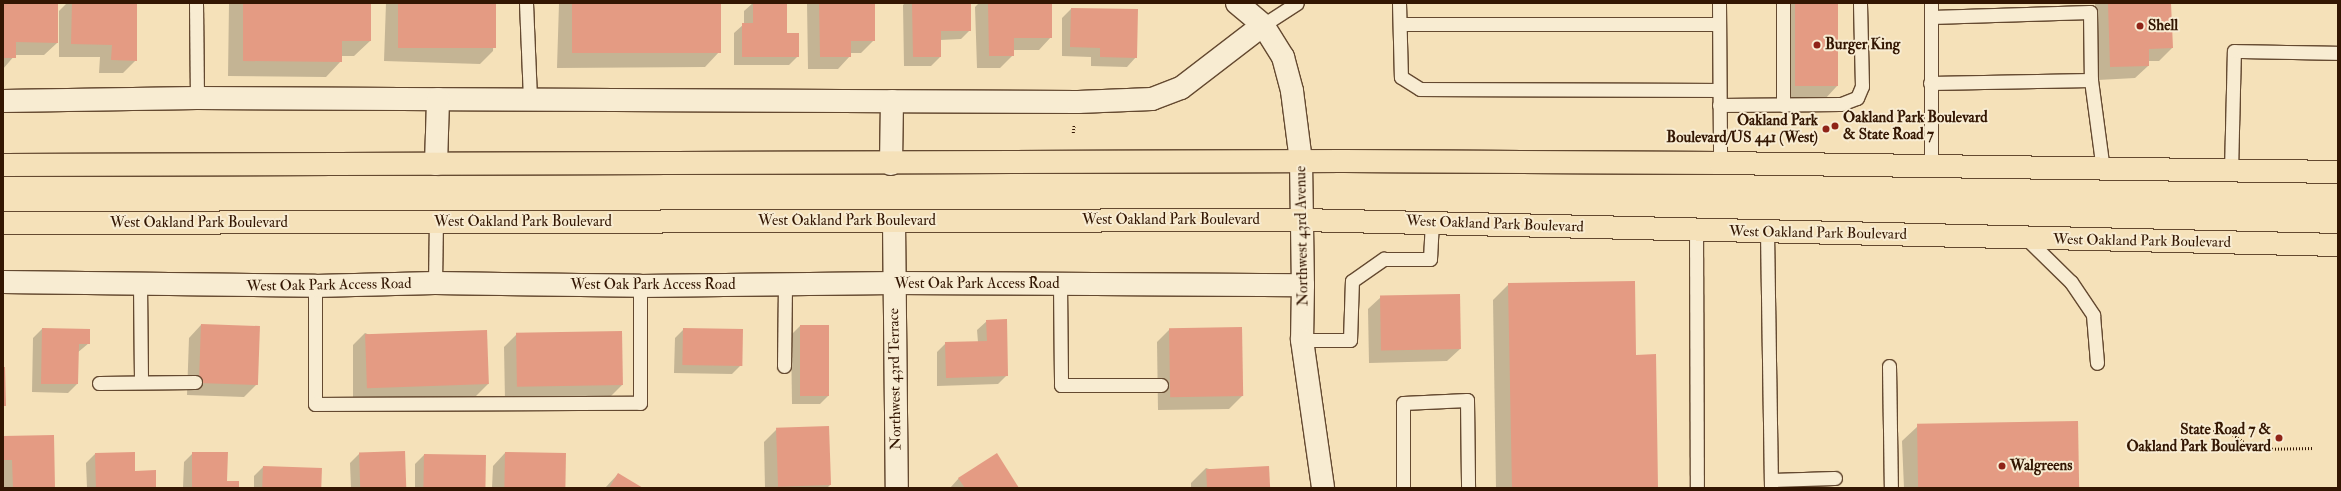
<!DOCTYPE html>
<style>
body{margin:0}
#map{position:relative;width:2341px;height:491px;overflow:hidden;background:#f5e1b9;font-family:"IM FELL Double Pica",serif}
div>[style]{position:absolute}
.shadow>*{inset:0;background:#0003}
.building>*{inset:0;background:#e49b83;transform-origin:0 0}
.path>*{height:2.5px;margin-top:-1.25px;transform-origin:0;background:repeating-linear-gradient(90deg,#331602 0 1px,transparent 0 3px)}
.roads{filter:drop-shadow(1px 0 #644930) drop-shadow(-1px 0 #644930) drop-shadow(0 1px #644930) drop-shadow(0 -1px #644930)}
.service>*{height:13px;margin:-6.5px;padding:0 6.5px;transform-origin:6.5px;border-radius:6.5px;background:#f8ecd2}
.minor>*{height:22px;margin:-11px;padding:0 11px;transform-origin:11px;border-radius:11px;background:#f8ecd2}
.primary>*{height:22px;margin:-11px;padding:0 11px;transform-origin:11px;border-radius:11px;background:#f5e1b9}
.dots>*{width:11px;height:11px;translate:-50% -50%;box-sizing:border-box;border:2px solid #f8ecd2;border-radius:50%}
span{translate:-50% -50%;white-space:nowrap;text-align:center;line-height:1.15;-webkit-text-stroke:4px #f8ecd2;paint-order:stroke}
.poi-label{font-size:15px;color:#331602;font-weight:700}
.left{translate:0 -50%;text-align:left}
.right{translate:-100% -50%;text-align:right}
.street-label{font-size:15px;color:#331602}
.frame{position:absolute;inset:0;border:4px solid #331602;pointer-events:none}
</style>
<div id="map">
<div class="shadow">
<i style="clip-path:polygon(3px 3px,57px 3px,57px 43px,44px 55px,15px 55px,3px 69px)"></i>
<i style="clip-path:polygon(67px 3px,136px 3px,136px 60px,123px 73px,99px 73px,100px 57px,59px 57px,59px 11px)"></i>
<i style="clip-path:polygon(229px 3px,370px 3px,370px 41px,354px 56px,341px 56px,341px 61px,326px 77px,228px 76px)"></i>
<i style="clip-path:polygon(386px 3px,495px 3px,493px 51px,480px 64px,384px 61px)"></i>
<i style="clip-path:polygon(559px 3px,720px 3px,720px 51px,705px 67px,557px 68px)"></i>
<i style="clip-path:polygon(753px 3px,786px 3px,786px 34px,798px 56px,789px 65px,734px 65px,734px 33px,744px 24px,744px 11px)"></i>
<i style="clip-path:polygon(807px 3px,874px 3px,874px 40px,861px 53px,850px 53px,850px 56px,838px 69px,808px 69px)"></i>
<i style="clip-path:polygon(905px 3px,970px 3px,970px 30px,961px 39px,940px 40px,940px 57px,931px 66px,904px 66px,903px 5px)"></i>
<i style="clip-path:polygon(979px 3px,1051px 3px,1051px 37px,1039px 50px,1013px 50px,1013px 55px,1000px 68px,977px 68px,975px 7px)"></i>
<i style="clip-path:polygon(1792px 3px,1837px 3px,1837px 86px,1825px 99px,1782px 99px,1782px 12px)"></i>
<i style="clip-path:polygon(2095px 3px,2170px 3px,2172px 48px,2159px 61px,2148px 61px,2148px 66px,2135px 78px,2098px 80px)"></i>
<i style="clip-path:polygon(1071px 9px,1136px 57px,1127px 67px,1091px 66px,1091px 57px,1062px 56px,1062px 18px)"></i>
<i style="clip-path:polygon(1509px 284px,1635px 356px,1657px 488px,1496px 488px,1493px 300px)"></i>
<i style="clip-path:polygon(1381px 297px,1460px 349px,1447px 361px,1369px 363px,1368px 309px)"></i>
<i style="clip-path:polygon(987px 321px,1007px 375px,998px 384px,937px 386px,937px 352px,946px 343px,978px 342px,977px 330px)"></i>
<i style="clip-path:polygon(201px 325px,257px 384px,244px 397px,187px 395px,189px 338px)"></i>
<i style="clip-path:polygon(800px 326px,829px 395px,820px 404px,792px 404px,791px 335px)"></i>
<i style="clip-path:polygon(1241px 328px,1242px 396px,1229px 409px,1158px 410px,1157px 342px,1170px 329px)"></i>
<i style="clip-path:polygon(42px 329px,89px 343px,77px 353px,77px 384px,68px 393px,32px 392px,33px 338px)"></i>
<i style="clip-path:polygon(684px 329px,742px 330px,741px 365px,732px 374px,674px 373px,675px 338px)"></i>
<i style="clip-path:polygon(365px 333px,488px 384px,475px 397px,353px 399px,353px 345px)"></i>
<i style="clip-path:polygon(517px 334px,622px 385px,609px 398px,505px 400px,504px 347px)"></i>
<i style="clip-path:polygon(1918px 426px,2078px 488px,1904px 488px,1902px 441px)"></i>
<i style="clip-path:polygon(777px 429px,830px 485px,827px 488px,765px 488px,764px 442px)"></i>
<i style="clip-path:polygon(3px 437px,54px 488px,3px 488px)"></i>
<i style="clip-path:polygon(404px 452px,405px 488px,351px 488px,350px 463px,359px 454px)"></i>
<i style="clip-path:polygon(193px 453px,226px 482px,238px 488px,183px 488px,184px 462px)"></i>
<i style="clip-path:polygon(505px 453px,565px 488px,492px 488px,493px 466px)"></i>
<i style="clip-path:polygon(95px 454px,134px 472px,155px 488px,87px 488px,86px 463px)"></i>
<i style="clip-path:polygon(424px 455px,485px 488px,415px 488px,415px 464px)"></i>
<i style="clip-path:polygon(263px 467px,321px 488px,254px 488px,254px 476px)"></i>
<i style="clip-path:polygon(1206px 468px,1269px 488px,1191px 488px,1191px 483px)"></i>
<i style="clip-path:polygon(618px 474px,641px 488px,605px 488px)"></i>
<i style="clip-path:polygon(959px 478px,1018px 488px,950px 488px)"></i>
</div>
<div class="building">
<i style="clip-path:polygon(3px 3px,58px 3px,58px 43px,16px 42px,16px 58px,3px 58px)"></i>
<i style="clip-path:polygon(72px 3px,137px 3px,137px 61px,111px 60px,112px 45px,71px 44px)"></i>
<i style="clip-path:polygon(243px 3px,371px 3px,371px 41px,342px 41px,342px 62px,243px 61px)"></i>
<i style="left:398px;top:3px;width:98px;height:45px"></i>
<i style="left:572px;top:3px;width:149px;height:50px"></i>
<i style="clip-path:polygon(753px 3px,787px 3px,787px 33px,799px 33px,799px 57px,742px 57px,742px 23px,753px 23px)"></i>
<i style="clip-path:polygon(819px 3px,875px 3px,875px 41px,851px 41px,851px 57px,820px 57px)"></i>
<i style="clip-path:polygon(912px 3px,971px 3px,971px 31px,941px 31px,941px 57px,913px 57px)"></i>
<i style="clip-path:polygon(988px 3px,1052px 3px,1052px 38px,1014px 38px,1014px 56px,989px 56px)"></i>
<i style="left:1795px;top:3px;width:43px;height:83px"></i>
<i style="clip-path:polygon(2108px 3px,2171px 3px,2173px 48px,2149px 49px,2149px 66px,2110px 67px)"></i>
<i style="clip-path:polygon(1071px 8px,1138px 9px,1137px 58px,1100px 57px,1100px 48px,1070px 47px)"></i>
<i style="clip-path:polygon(1635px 281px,1636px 355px,1656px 354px,1658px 488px,1512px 488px,1508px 283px)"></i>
<i style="left:1460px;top:294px;width:55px;height:80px;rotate:89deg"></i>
<i style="clip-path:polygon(1007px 319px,1008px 376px,946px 378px,945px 342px,987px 341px,986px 320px)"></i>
<i style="left:201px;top:324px;width:59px;height:59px;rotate:2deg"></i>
<i style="left:800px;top:325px;width:29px;height:71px"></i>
<i style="left:1242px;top:327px;width:69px;height:73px;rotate:89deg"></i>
<i style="clip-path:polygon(42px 328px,90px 329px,90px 344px,79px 344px,78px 384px,41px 384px)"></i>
<i style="left:683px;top:328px;width:60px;height:37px;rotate:1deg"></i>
<i style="left:487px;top:330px;width:54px;height:122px;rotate:88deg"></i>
<i style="left:622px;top:331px;width:54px;height:106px;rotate:89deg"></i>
<i style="clip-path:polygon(3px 367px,5px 367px,6px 406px,3px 406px)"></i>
<i style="left:2078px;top:421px;width:67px;height:161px;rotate:89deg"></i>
<i style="left:829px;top:426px;width:59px;height:53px;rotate:88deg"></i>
<i style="clip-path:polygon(54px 435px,55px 488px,13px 488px,12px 460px,3px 460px,3px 436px)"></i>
<i style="left:405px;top:451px;width:37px;height:46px;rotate:88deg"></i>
<i style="clip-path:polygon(135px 452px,135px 471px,156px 470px,156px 488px,96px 488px,95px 453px)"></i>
<i style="clip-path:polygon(192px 452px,228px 452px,227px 481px,239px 481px,239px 488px,192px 488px)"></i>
<i style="left:505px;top:452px;width:61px;height:36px;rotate:1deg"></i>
<i style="clip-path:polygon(997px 453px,1019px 488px,965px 488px,958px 478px)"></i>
<i style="left:424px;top:454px;width:62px;height:34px;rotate:1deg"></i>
<i style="left:263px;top:466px;width:59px;height:22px;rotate:2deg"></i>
<i style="left:1269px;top:466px;width:22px;height:63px;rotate:87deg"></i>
<i style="clip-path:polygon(618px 473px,643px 488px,609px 488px)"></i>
</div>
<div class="path">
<i style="left:1073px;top:133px;width:8px;rotate:-83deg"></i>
<i style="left:2183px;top:432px;width:45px;rotate:-1.3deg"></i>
<i style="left:2228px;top:431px;width:32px;rotate:35deg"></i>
<i style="left:2254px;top:449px;width:60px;rotate:-1deg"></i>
</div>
<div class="roads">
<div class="service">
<i style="left:196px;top:3px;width:95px;rotate:89.4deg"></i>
<i style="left:526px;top:3px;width:97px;rotate:87.6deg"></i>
<i style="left:1399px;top:3px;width:74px;rotate:88.5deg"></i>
<i style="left:1401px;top:77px;width:22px;rotate:32deg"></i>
<i style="left:1420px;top:89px;width:299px;rotate:0.2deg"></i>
<i style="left:1719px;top:3px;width:160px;rotate:89.6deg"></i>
<i style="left:1783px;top:3px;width:102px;rotate:90deg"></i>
<i style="left:1931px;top:17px;width:159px;rotate:-1.8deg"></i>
<i style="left:2090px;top:12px;width:68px;rotate:89.2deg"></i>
<i style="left:1400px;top:24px;width:319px"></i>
<i style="left:1263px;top:25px;width:40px;rotate:-32.9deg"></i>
<i style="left:1930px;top:83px;width:161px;rotate:-1.1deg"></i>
<i style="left:2091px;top:80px;width:91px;rotate:82.4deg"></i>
<i style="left:1719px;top:105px;width:122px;rotate:-0.5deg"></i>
<i style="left:1841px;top:104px;width:17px;rotate:-21deg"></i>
<i style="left:1857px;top:98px;width:13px;rotate:-67deg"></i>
<i style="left:1862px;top:86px;width:83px;rotate:-91.4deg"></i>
<i style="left:1931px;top:167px;width:164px;rotate:-90deg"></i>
<i style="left:2231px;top:171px;width:120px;rotate:-88.6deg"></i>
<i style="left:2234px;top:51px;width:104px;rotate:1.1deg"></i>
<i style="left:1696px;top:230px;width:258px;rotate:89.8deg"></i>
<i style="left:1767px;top:232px;width:256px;rotate:89.1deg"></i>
<i style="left:2026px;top:238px;width:63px;rotate:44.4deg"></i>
<i style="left:2071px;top:282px;width:40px;rotate:56deg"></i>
<i style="left:2093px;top:315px;width:48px;rotate:85.2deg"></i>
<i style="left:435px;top:283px;width:61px;rotate:-89.1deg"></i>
<i style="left:140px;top:284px;width:97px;rotate:89.4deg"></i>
<i style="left:1060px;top:284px;width:101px;rotate:89.4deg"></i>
<i style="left:1061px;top:385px;width:100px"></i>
<i style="left:315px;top:286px;width:118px;rotate:90deg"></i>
<i style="left:315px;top:404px;width:325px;rotate:-0.2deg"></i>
<i style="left:640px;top:403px;width:117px;rotate:-90deg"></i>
<i style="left:1302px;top:340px;width:48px"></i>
<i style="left:1350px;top:340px;width:59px;rotate:-88.1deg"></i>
<i style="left:1352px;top:281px;width:39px;rotate:-35deg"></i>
<i style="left:1384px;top:259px;width:46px"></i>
<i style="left:1430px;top:259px;width:36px;rotate:-87deg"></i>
<i style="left:784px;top:366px;width:82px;rotate:-89.3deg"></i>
<i style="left:1889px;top:366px;width:122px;rotate:89.1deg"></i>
<i style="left:99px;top:383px;width:96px;rotate:-0.6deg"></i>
<i style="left:1771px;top:480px;width:64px;rotate:-1.8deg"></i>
<i style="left:1403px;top:488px;width:85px;rotate:-90deg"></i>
<i style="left:1403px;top:403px;width:64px;rotate:-2.7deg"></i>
<i style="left:1467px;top:400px;width:88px;rotate:89.3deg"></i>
</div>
<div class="minor">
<i style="left:1237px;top:3px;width:34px;rotate:40deg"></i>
<i style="left:1263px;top:25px;width:38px;rotate:58deg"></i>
<i style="left:1283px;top:57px;width:35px;rotate:75deg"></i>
<i style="left:1292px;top:91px;width:71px;rotate:82.7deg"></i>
<i style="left:1301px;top:161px;width:124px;rotate:89.1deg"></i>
<i style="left:1303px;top:285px;width:55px;rotate:91deg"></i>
<i style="left:1302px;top:340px;width:149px;rotate:81.9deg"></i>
<i style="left:3px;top:101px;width:194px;rotate:-0.9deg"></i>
<i style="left:197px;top:98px;width:881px;rotate:0.26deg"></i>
<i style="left:1078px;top:102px;width:74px;rotate:-2.3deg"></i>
<i style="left:1152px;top:99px;width:31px;rotate:-21deg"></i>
<i style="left:1181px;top:88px;width:103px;rotate:-37.5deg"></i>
<i style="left:436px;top:164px;width:65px;rotate:-88.2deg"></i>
<i style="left:891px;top:164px;width:63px;rotate:-89.1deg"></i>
<i style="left:894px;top:221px;width:267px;rotate:89.4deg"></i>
<i style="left:3px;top:282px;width:312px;rotate:0.7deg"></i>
<i style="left:315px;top:286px;width:120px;rotate:-1.4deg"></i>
<i style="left:435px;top:283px;width:205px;rotate:0.8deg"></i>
<i style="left:640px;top:286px;width:254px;rotate:-0.7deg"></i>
<i style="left:894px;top:283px;width:409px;rotate:0.3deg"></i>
</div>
<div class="primary">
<i style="left:3px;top:165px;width:1341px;rotate:-0.17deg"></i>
<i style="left:1344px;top:161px;width:376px;rotate:0.3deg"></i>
<i style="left:1720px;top:163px;width:618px;rotate:0.83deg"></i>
<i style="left:3px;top:223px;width:1298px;rotate:-0.13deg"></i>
<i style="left:1301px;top:220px;width:1037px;rotate:1.38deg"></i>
</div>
</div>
<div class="dots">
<i style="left:2140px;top:26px;background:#8f2418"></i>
<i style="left:1817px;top:45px;background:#8f2418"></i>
<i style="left:1835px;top:126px;background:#8f2418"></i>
<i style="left:1826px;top:129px;background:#8f2418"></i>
<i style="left:2279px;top:438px;background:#8f2418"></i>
<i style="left:2002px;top:466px;background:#8f2418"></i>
</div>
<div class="poi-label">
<span class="left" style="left:2148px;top:26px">Shell</span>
<span class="left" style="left:1825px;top:45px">Burger King</span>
<span class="left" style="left:1843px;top:126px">Oakland Park Boulevard<br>&amp; State Road 7</span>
<span class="right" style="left:1818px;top:129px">Oakland Park<br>Boulevard/US 441 (West)</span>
<span class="right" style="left:2271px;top:438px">State Road 7 &amp;<br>Oakland Park Boulevard</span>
<span class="left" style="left:2010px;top:466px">Walgreens</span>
</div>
<div class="street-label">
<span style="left:1171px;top:220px">West Oakland Park Boulevard</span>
<span style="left:847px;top:221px">West Oakland Park Boulevard</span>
<span style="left:523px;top:222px">West Oakland Park Boulevard</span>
<span style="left:199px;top:223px">West Oakland Park Boulevard</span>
<span style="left:1495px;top:224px;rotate:2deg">West Oakland Park Boulevard</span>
<span style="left:1818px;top:233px;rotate:1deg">West Oakland Park Boulevard</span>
<span style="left:1302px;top:236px;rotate:-91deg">Northwest 43rd Avenue</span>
<span style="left:2142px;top:241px;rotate:1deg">West Oakland Park Boulevard</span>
<span style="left:977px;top:284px">West Oak Park Access Road</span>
<span style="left:329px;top:285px;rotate:-1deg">West Oak Park Access Road</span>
<span style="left:653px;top:285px">West Oak Park Access Road</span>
<span style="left:895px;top:379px;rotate:-91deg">Northwest 43rd Terrace</span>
</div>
<div class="frame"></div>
</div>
